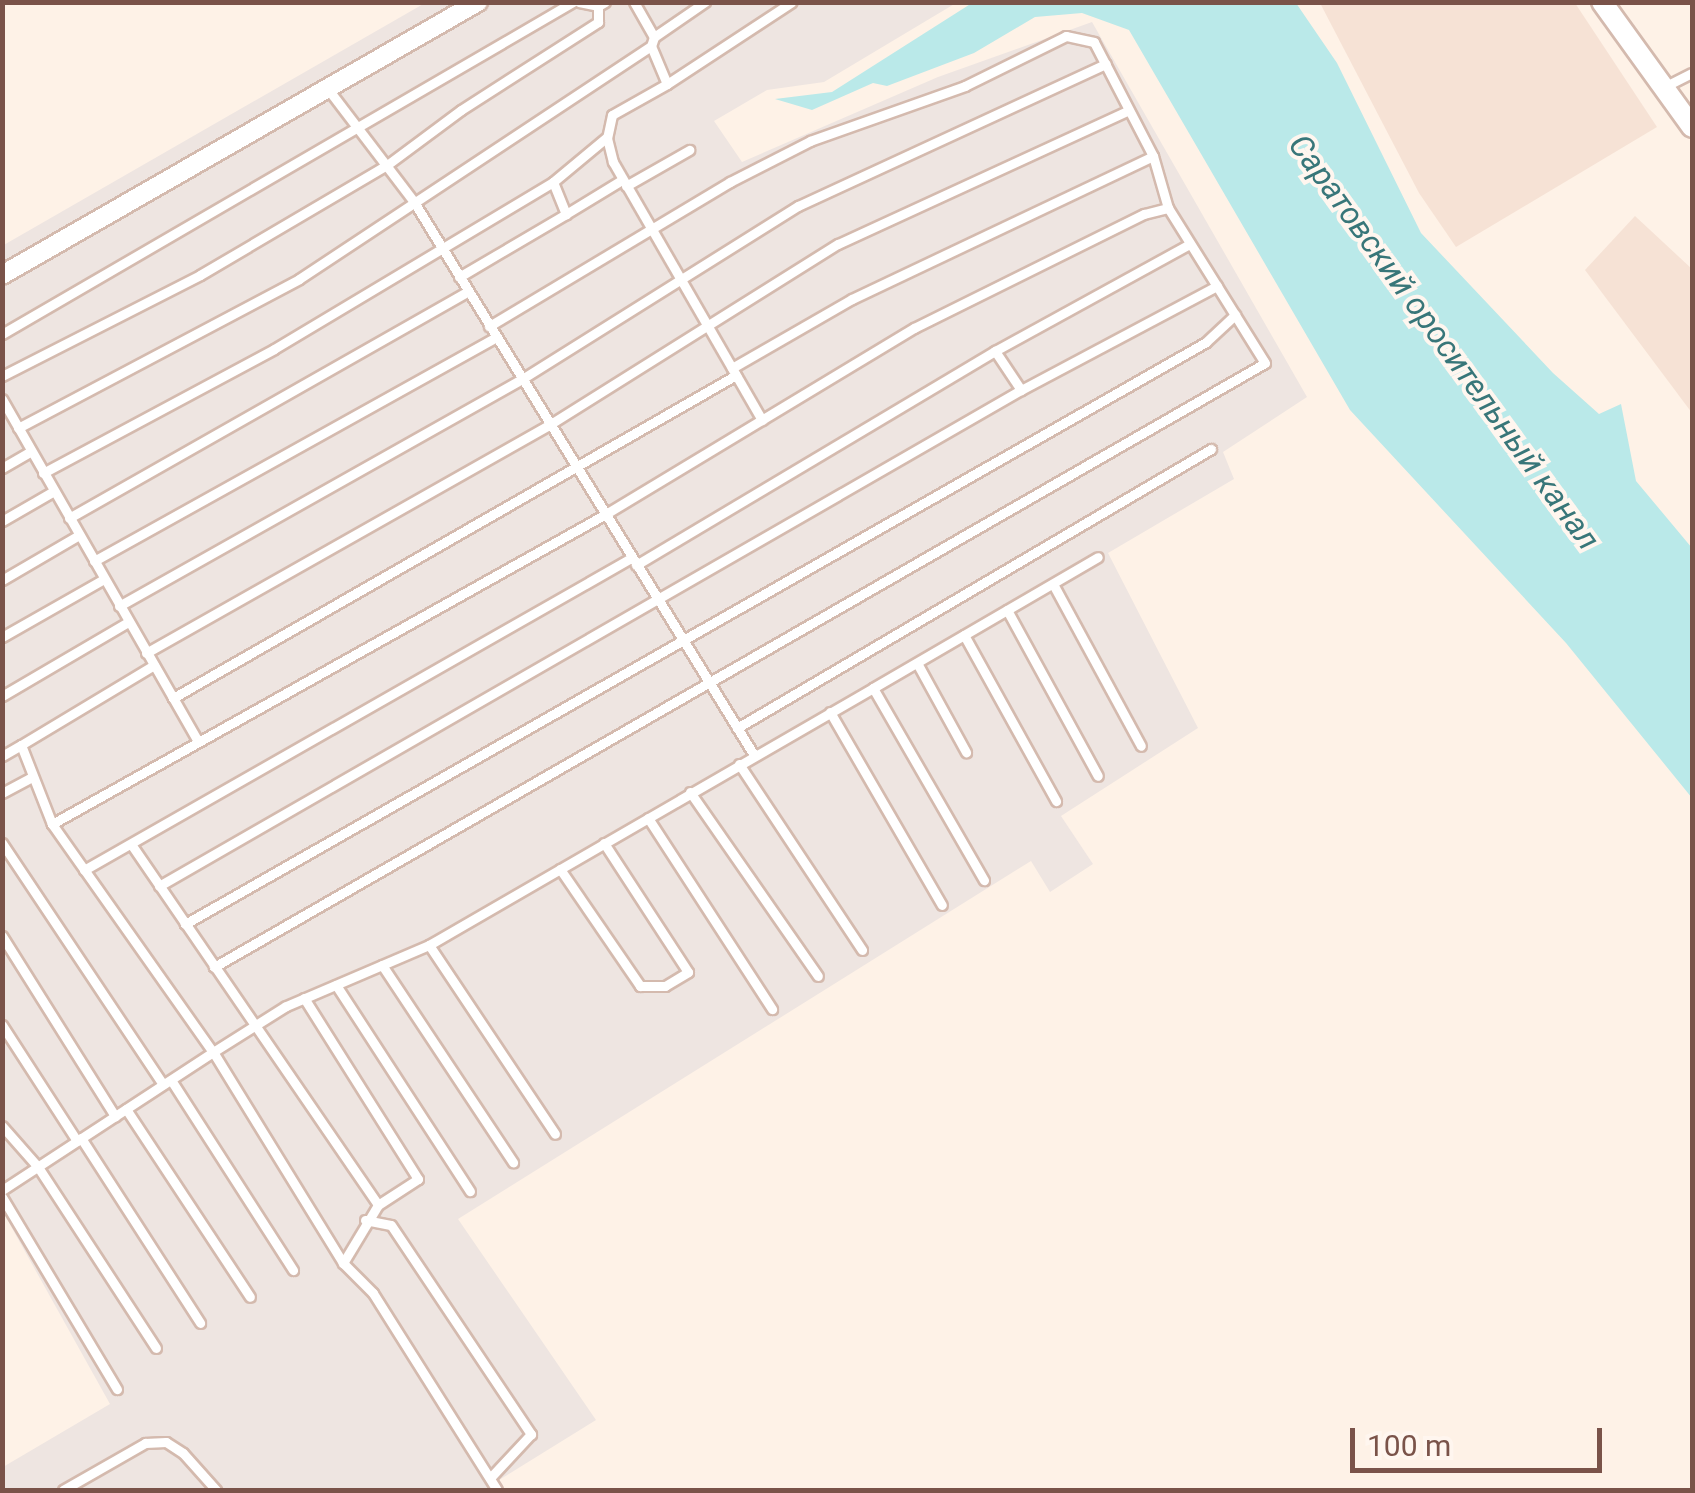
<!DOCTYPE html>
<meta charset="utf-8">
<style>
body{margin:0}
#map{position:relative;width:1695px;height:1493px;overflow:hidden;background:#fef2e7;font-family:Roboto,sans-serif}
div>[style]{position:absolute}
.residential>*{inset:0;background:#f6e2d5}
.industrial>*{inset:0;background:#eee5e1}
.water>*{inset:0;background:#bae9e9}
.roads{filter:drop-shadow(2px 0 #d4baae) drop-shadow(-2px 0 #d4baae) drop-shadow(0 2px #d4baae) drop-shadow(0 -2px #d4baae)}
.service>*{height:9px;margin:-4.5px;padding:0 4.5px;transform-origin:4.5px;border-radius:4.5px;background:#fff}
.minor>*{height:18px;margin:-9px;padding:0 9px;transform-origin:9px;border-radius:9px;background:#fff}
.tertiary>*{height:20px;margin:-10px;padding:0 10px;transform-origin:10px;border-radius:10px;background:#fff}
span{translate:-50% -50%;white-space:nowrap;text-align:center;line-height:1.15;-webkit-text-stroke:8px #fff6ef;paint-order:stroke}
.water-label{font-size:32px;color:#387679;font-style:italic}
.frame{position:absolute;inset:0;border:5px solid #7a5349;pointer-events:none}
.scale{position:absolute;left:1350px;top:1428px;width:252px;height:45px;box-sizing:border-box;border:5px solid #7a5349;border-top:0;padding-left:12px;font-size:30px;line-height:35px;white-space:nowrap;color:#7a5349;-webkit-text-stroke:8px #fff6ef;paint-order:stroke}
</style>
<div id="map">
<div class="residential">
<i style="clip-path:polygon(1320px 3px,1575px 3px,1657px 127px,1456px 247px,1419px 193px)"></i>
<i style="clip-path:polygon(1635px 216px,1692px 269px,1692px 413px,1585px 270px)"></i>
</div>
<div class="industrial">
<i style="clip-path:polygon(425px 3px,956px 3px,824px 82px,767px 90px,714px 121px,742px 162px,938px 77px,1092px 22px,1307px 397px,1223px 452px,1234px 479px,1108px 553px,1198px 728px,1061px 816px,1093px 864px,1050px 892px,1031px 861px,458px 1219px,596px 1420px,483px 1490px,3px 1490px,3px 1467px,110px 1404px,3px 1212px,2px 246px)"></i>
</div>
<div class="water">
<i style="clip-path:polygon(972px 3px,1296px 3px,1337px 63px,1421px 233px,1553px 373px,1599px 414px,1621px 404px,1636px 481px,1692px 548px,1692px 798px,1566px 643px,1350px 410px,1129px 30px,1082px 13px,1035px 17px,974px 53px,887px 86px,873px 83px,812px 110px,775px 99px,832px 92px)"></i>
</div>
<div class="roads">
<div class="service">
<i style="left:579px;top:2px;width:19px;rotate:12deg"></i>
<i style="left:598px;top:6px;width:8px;rotate:-30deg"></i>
<i style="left:634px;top:2px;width:40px;rotate:60.3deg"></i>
<i style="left:654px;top:37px;width:9px;rotate:108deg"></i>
<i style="left:651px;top:46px;width:41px;rotate:67.2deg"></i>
<i style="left:667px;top:84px;width:63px;rotate:150.6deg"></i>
<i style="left:612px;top:115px;width:24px;rotate:102deg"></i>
<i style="left:607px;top:138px;width:25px;rotate:76deg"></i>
<i style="left:613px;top:162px;width:298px;rotate:60deg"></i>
<i style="left:654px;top:37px;width:62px;rotate:-34.5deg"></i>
<i style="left:667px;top:84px;width:149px;rotate:-33.3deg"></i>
<i style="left:1664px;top:87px;width:31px;rotate:-27deg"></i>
<i style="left:328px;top:89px;width:142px;rotate:52.7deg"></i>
<i style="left:414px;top:202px;width:649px;rotate:58.42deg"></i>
<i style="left:607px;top:137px;width:70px;rotate:140.2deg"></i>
<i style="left:553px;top:182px;width:35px;rotate:68deg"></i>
<i style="left:566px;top:214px;width:66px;rotate:-31.3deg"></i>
<i style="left:626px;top:186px;width:73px;rotate:-29.7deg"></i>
<i style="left:459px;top:277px;width:124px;rotate:-30.5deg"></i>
<i style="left:2px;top:334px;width:661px;rotate:-30.18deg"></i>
<i style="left:995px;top:351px;width:47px;rotate:56.3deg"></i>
<i style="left:732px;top:368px;width:138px;rotate:-29.9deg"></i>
<i style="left:852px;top:299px;width:333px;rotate:-25.4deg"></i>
<i style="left:2px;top:376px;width:222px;rotate:-27deg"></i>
<i style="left:200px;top:275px;width:217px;rotate:-30.5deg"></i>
<i style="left:387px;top:165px;width:92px;rotate:-36.6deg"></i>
<i style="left:461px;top:110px;width:163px;rotate:-32.7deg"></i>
<i style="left:598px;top:22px;width:16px;rotate:-90deg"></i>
<i style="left:2px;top:399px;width:394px;rotate:60.2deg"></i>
<i style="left:18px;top:428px;width:318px;rotate:-27.9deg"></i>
<i style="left:299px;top:279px;width:422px;rotate:-33.5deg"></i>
<i style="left:2px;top:468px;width:32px;rotate:-30deg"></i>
<i style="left:43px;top:473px;width:262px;rotate:-28.2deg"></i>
<i style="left:274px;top:349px;width:325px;rotate:-30.9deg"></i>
<i style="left:69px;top:518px;width:459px;rotate:-29.6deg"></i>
<i style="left:2px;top:521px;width:60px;rotate:-30deg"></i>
<i style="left:94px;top:561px;width:460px;rotate:-29.1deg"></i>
<i style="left:636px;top:565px;width:418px;rotate:-30.8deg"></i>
<i style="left:995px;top:351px;width:222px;rotate:-28.8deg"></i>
<i style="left:2px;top:580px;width:89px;rotate:-30.3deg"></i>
<i style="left:1053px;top:584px;width:184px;rotate:61.5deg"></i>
<i style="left:119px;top:606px;width:463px;rotate:-29.4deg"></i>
<i style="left:522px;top:379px;width:326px;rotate:-32.1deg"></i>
<i style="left:798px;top:206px;width:339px;rotate:-24.8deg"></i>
<i style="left:1007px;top:610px;width:189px;rotate:61.3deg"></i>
<i style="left:964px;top:635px;width:190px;rotate:61deg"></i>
<i style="left:2px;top:637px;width:117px;rotate:-29.6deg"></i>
<i style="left:146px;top:653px;width:463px;rotate:-29.5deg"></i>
<i style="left:549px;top:425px;width:341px;rotate:-32.1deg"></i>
<i style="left:838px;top:244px;width:320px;rotate:-24.7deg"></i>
<i style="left:917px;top:663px;width:102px;rotate:61.2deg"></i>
<i style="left:873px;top:688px;width:260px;rotate:-30.2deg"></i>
<i style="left:2px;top:696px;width:146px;rotate:-30.4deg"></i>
<i style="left:173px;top:698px;width:649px;rotate:-29.84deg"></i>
<i style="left:830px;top:712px;width:223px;rotate:59.9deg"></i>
<i style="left:737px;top:728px;width:550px;rotate:-30.48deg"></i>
<i style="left:21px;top:745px;width:155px;rotate:-31deg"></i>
<i style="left:2px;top:756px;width:22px;rotate:-30deg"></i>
<i style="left:21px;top:745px;width:85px;rotate:68.6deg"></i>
<i style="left:52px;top:824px;width:279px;rotate:54.8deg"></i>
<i style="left:213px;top:1052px;width:252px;rotate:146.8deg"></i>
<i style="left:739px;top:764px;width:223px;rotate:56.5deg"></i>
<i style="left:690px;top:792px;width:224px;rotate:55.2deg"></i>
<i style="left:2px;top:793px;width:34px;rotate:-28deg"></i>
<i style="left:648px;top:818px;width:228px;rotate:57deg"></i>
<i style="left:52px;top:824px;width:633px;rotate:-29.24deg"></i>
<i style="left:604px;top:515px;width:362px;rotate:-31.1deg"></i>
<i style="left:914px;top:328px;width:257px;rotate:-26.4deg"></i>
<i style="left:1144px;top:214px;width:25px;rotate:-14deg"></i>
<i style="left:2px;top:843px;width:290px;rotate:56.3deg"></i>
<i style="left:131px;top:844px;width:437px;rotate:55.6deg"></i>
<i style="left:378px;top:1205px;width:68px;rotate:121.1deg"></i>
<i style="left:560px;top:869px;width:142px;rotate:55.6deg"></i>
<i style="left:640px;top:986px;width:25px"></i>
<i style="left:665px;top:986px;width:27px;rotate:-31deg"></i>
<i style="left:688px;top:972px;width:154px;rotate:-123.1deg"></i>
<i style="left:84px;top:870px;width:630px;rotate:-29.7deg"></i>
<i style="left:159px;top:886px;width:995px;rotate:-29.92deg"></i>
<i style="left:1021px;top:390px;width:222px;rotate:-28deg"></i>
<i style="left:185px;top:924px;width:1175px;rotate:-29.68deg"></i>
<i style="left:1206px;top:342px;width:40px;rotate:-43deg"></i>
<i style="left:2px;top:936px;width:213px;rotate:57.9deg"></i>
<i style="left:429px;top:945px;width:227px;rotate:56.3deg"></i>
<i style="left:382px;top:965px;width:237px;rotate:56.4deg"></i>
<i style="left:214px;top:967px;width:1212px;rotate:-29.89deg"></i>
<i style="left:1265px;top:363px;width:183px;rotate:-122deg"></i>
<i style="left:1168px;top:208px;width:54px;rotate:-106.1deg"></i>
<i style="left:1153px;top:156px;width:128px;rotate:-117.4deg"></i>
<i style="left:1094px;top:42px;width:29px;rotate:-168deg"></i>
<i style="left:1066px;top:36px;width:113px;rotate:153.7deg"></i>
<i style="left:965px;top:86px;width:164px;rotate:160.5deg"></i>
<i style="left:810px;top:141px;width:90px;rotate:152.9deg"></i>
<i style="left:730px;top:182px;width:281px;rotate:149.1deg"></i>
<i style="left:336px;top:985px;width:246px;rotate:57deg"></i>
<i style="left:304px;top:998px;width:214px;rotate:57.8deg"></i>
<i style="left:418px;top:1179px;width:48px;rotate:147deg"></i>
<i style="left:2px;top:1025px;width:138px;rotate:57.1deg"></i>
<i style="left:171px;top:1080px;width:226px;rotate:57.3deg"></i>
<i style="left:126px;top:1109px;width:225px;rotate:56.6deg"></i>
<i style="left:2px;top:1126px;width:55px;rotate:48.7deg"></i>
<i style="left:38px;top:1167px;width:216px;rotate:56.9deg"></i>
<i style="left:81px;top:1138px;width:220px;rotate:57.2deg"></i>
<i style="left:2px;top:1197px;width:224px;rotate:59.1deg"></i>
<i style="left:365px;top:1220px;width:26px;rotate:11deg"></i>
<i style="left:391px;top:1225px;width:252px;rotate:56.2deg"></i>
<i style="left:531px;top:1434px;width:60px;rotate:133deg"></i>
<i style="left:63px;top:1490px;width:95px;rotate:-29.8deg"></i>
<i style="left:145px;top:1443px;width:21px;rotate:-3deg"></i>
<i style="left:166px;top:1442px;width:20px;rotate:33deg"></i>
<i style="left:183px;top:1453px;width:50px;rotate:48.3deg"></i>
<i style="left:497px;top:1490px;width:233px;rotate:-122.2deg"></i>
<i style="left:373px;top:1293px;width:42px;rotate:-135deg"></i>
<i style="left:343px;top:1263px;width:248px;rotate:-121.6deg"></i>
<i style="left:213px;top:1052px;width:86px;rotate:-32.2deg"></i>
<i style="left:286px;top:1006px;width:155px;rotate:-23.1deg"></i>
<i style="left:429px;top:945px;width:513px;rotate:-30.06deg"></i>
<i style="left:873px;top:688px;width:222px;rotate:60deg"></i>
</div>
<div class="minor">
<i style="left:2px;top:275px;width:549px;rotate:-29.84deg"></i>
</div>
<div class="tertiary">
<i style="left:1602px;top:2px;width:154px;rotate:54.2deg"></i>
</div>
</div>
<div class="water-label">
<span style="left:1444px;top:342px;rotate:54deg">Саратовский оросительный канал</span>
</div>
<div class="frame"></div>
<div class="scale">100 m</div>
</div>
